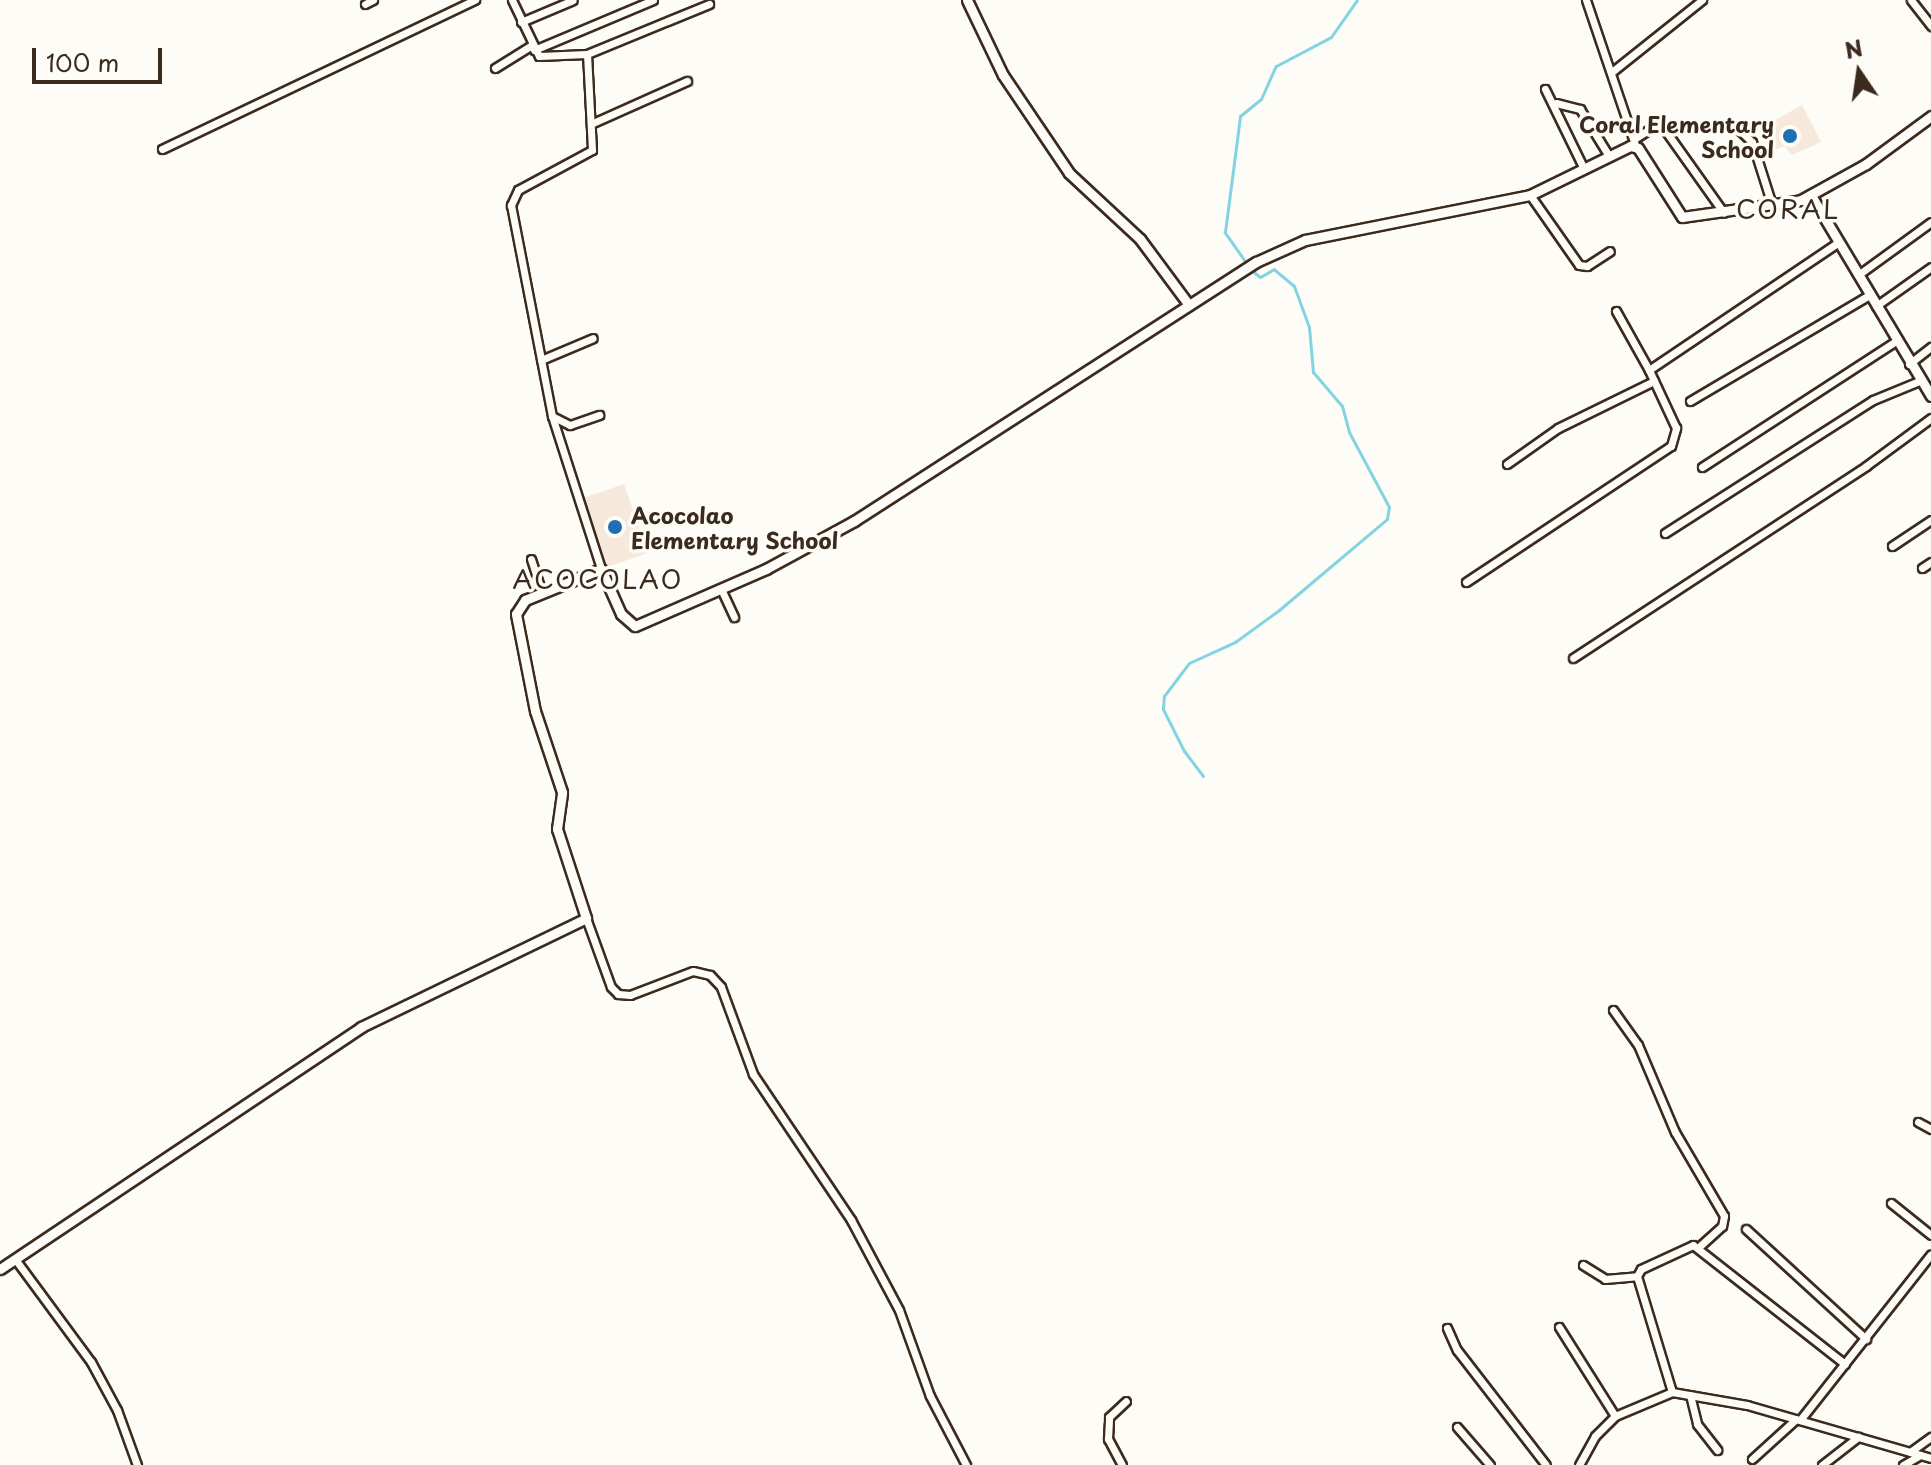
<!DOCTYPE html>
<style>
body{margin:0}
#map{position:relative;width:1931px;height:1465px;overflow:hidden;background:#fdfcf7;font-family:"Playpen Sans",sans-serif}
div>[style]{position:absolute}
.built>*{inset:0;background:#f6e8da;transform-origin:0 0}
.stream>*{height:3px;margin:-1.5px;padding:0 1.5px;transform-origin:1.5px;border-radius:1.5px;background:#84d3e2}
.roads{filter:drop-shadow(2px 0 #3b2a1e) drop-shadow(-2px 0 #3b2a1e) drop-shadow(0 2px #3b2a1e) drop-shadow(0 -2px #3b2a1e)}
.minor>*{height:7px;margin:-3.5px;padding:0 3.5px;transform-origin:3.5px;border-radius:3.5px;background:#fdfcf7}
.tertiary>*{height:9px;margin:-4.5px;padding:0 4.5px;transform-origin:4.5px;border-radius:4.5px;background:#fdfcf7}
.dots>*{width:22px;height:22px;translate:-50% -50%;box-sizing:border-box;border:4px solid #fdfcf7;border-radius:50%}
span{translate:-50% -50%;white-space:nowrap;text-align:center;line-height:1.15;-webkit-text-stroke:7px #fdfcf7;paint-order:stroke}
.poi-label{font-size:22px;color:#3b2a1e;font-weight:700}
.right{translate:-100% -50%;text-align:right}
.left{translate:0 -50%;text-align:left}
.quarter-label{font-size:26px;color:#3b2a1e;letter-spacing:2px}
.north{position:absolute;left:1819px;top:32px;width:80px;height:80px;-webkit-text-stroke:6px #fdfcf7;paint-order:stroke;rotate:347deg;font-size:22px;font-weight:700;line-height:32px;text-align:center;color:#3b2a1e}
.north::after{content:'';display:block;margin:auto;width:28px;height:36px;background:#3b2a1e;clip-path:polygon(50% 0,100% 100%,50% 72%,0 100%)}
.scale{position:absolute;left:32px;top:48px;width:130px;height:36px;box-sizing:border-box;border:4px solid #3b2a1e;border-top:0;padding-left:10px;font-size:24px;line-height:28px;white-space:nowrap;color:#3b2a1e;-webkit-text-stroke:6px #fdfcf7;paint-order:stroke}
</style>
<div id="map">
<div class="built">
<i style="clip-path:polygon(1802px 105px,1821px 142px,1792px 155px,1784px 146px,1772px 151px,1760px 129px)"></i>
<i style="left:624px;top:484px;width:73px;height:45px;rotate:71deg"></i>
</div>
<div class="stream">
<i style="left:1247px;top:264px;width:39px;rotate:-125deg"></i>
<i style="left:1225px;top:232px;width:117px;rotate:-82.6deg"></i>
<i style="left:1240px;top:116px;width:27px;rotate:-39deg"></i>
<i style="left:1261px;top:99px;width:36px;rotate:-66deg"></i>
<i style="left:1276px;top:66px;width:62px;rotate:-27.8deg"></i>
<i style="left:1331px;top:37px;width:45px;rotate:-54.9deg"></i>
<i style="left:1203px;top:776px;width:31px;rotate:-127deg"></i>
<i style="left:1184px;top:751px;width:47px;rotate:-116.6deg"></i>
<i style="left:1163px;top:709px;width:13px;rotate:-86deg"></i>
<i style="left:1164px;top:696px;width:41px;rotate:-52.9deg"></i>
<i style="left:1189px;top:663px;width:51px;rotate:-24.5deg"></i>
<i style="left:1235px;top:642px;width:54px;rotate:-36deg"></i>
<i style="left:1279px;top:610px;width:141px;rotate:-40.1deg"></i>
<i style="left:1387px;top:519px;width:12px;rotate:-81deg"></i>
<i style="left:1389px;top:507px;width:85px;rotate:-118.1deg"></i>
<i style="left:1349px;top:432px;width:27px;rotate:-105deg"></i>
<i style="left:1342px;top:406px;width:45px;rotate:-130.5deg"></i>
<i style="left:1313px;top:372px;width:45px;rotate:-95.1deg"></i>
<i style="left:1309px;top:327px;width:44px;rotate:-110.1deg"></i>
<i style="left:1294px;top:286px;width:26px;rotate:-140deg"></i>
<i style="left:1274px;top:269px;width:16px;rotate:150deg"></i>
<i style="left:1260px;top:277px;width:11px;rotate:-142deg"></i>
</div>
<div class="roads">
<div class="minor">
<i style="left:512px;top:0;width:62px;rotate:64.3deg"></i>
<i style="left:539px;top:56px;width:48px;rotate:-2.4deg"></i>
<i style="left:587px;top:54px;width:96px;rotate:87deg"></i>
<i style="left:592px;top:150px;width:84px;rotate:151.6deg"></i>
<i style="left:518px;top:190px;width:17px;rotate:115deg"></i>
<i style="left:511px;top:205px;width:215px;rotate:79deg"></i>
<i style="left:552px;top:416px;width:161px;rotate:72.2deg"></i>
<i style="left:1586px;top:0;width:153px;rotate:71.3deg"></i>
<i style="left:1911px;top:0;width:33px;rotate:52deg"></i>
<i style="left:365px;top:4px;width:9px;rotate:-27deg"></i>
<i style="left:521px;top:22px;width:56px;rotate:-22.9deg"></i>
<i style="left:534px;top:50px;width:129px;rotate:-22.8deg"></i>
<i style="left:587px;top:54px;width:132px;rotate:-22.3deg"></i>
<i style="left:495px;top:68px;width:44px;rotate:-31.9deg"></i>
<i style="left:1613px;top:71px;width:114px;rotate:-38.6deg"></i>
<i style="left:1545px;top:89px;width:89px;rotate:64deg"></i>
<i style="left:1556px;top:103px;width:25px;rotate:14deg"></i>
<i style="left:1580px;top:109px;width:55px;rotate:58.3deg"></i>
<i style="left:593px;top:123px;width:103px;rotate:-24.1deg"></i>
<i style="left:1736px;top:127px;width:22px;rotate:43deg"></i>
<i style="left:1752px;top:142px;width:66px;rotate:72.4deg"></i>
<i style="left:1634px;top:139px;width:31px;rotate:-32deg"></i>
<i style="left:1660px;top:123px;width:110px;rotate:54.6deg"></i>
<i style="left:162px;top:149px;width:347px;rotate:-25.5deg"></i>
<i style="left:1530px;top:195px;width:85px;rotate:55deg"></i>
<i style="left:1579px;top:265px;width:8px;rotate:7deg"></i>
<i style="left:1587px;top:266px;width:27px;rotate:-33deg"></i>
<i style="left:1858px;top:275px;width:90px;rotate:-36deg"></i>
<i style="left:1876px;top:306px;width:67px;rotate:-35.3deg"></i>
<i style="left:1616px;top:311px;width:68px;rotate:60.8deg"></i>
<i style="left:541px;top:360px;width:56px;rotate:-22.9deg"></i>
<i style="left:1909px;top:364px;width:28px;rotate:-38deg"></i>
<i style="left:1690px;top:401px;width:208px;rotate:-30.6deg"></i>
<i style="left:552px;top:416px;width:20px;rotate:27deg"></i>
<i style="left:570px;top:425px;width:31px;rotate:-19deg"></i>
<i style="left:1507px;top:464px;width:62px;rotate:-35.2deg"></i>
<i style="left:1558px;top:428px;width:107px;rotate:-26.1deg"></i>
<i style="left:1702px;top:467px;width:231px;rotate:-33deg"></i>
<i style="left:1665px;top:533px;width:247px;rotate:-32.6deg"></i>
<i style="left:1873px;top:400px;width:50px;rotate:-22.4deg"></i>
<i style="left:1892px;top:546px;width:47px;rotate:-33.7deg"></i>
<i style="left:531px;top:559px;width:36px;rotate:72deg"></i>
<i style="left:1922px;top:568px;width:11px;rotate:-34deg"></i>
<i style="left:1466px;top:582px;width:246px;rotate:-33.6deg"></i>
<i style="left:1671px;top:446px;width:19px;rotate:-74deg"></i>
<i style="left:1676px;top:428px;width:64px;rotate:-115deg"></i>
<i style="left:1649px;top:370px;width:229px;rotate:-34deg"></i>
<i style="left:721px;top:589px;width:31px;rotate:65deg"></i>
<i style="left:1573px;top:658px;width:350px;rotate:-33.2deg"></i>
<i style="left:1866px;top:466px;width:81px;rotate:-36.4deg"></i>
<i style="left:586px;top:918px;width:73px;rotate:70.1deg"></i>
<i style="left:611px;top:987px;width:10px;rotate:45deg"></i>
<i style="left:618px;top:994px;width:12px;rotate:5deg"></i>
<i style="left:630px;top:995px;width:67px;rotate:-20.9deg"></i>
<i style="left:693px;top:971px;width:17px;rotate:13deg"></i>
<i style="left:710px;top:975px;width:16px;rotate:47deg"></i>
<i style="left:721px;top:987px;width:93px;rotate:69.8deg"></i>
<i style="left:753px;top:1074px;width:176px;rotate:56.1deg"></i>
<i style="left:851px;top:1220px;width:102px;rotate:61.9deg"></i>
<i style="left:899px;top:1310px;width:91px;rotate:70.2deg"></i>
<i style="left:930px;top:1396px;width:78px;rotate:62.4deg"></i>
<i style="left:1613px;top:1010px;width:43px;rotate:54.5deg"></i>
<i style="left:1638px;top:1045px;width:95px;rotate:67deg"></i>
<i style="left:1675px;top:1132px;width:97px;rotate:59.7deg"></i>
<i style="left:1724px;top:1216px;width:10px;rotate:101deg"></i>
<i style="left:1722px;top:1226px;width:30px;rotate:138deg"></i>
<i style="left:1918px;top:1122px;width:15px;rotate:28deg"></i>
<i style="left:1891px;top:1203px;width:51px;rotate:38.7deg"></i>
<i style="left:1746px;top:1229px;width:163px;rotate:42.5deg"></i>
<i style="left:15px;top:1259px;width:128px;rotate:53.6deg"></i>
<i style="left:91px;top:1362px;width:55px;rotate:61.6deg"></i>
<i style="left:117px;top:1410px;width:59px;rotate:70deg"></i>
<i style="left:1583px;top:1265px;width:26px;rotate:32deg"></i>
<i style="left:1605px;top:1279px;width:32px;rotate:-5deg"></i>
<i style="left:1559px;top:1327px;width:105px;rotate:57.8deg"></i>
<i style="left:1447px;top:1328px;width:24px;rotate:66deg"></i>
<i style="left:1457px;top:1350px;width:145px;rotate:52.3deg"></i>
<i style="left:1672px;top:1392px;width:121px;rotate:-106.8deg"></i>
<i style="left:1637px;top:1276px;width:8px;rotate:-60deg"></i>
<i style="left:1641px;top:1269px;width:57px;rotate:-24.8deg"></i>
<i style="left:1693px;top:1245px;width:193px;rotate:38.1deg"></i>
<i style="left:1690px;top:1395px;width:30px;rotate:76deg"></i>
<i style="left:1697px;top:1424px;width:33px;rotate:52deg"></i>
<i style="left:1800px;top:1420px;width:211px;rotate:-51.7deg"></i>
<i style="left:1457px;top:1427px;width:50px;rotate:49deg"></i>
<i style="left:1910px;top:1452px;width:26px;rotate:-36deg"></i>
<i style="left:1752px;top:1459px;width:59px;rotate:-42.3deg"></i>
<i style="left:1122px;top:1465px;width:30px;rotate:-118deg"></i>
<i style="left:1108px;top:1439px;width:22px;rotate:-87deg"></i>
<i style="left:1109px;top:1417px;width:23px;rotate:-43deg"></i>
<i style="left:1579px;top:1465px;width:33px;rotate:-61deg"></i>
<i style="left:1595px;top:1436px;width:28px;rotate:-45deg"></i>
<i style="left:1615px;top:1416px;width:62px;rotate:-22.8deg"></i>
<i style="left:1672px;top:1392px;width:76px;rotate:9.8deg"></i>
<i style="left:1747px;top:1405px;width:191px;rotate:16.1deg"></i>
<i style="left:1822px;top:1465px;width:46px;rotate:-37.9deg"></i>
<i style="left:1903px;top:1465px;width:20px;rotate:-30deg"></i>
</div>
<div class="tertiary">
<i style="left:967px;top:0;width:83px;rotate:64.4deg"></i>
<i style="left:1003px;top:75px;width:118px;rotate:56deg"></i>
<i style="left:1069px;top:173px;width:97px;rotate:42.9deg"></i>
<i style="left:1140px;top:239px;width:82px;rotate:53.4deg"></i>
<i style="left:1812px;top:197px;width:232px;rotate:59.1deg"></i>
<i style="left:0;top:1269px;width:435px;rotate:-33.8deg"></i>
<i style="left:361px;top:1027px;width:250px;rotate:-25.8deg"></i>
<i style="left:586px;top:918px;width:94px;rotate:-108deg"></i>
<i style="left:557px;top:829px;width:37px;rotate:-82deg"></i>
<i style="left:562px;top:792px;width:85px;rotate:-108.4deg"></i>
<i style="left:535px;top:711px;width:99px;rotate:-101.1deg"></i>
<i style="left:516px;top:614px;width:17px;rotate:-57deg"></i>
<i style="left:525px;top:600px;width:82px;rotate:-22.2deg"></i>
<i style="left:601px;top:569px;width:49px;rotate:66deg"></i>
<i style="left:621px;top:614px;width:18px;rotate:41deg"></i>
<i style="left:635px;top:626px;width:143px;rotate:-23.5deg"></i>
<i style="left:766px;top:569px;width:100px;rotate:-28.6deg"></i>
<i style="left:854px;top:521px;width:478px;rotate:-32.8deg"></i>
<i style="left:1256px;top:262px;width:54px;rotate:-24.2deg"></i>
<i style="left:1305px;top:240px;width:229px;rotate:-11.3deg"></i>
<i style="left:1530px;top:195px;width:111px;rotate:-26.1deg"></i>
<i style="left:1630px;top:146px;width:8px;rotate:14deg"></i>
<i style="left:1638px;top:148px;width:82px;rotate:57.5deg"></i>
<i style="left:1682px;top:217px;width:120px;rotate:-8.1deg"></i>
<i style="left:1801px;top:200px;width:74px;rotate:-29deg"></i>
<i style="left:1866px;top:164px;width:81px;rotate:-36.4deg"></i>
</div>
</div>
<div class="dots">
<i style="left:1790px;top:136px;background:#1f6fb2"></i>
<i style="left:615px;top:527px;background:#1f6fb2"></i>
</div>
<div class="poi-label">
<span class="right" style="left:1774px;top:136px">Coral Elementary<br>School</span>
<span class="left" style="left:631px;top:527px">Acocolao<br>Elementary School</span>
</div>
<div class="quarter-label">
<span style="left:1788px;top:209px">CORAL</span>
<span style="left:598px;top:579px">ACOCOLAO</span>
</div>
<div class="north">N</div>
<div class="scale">100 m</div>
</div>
